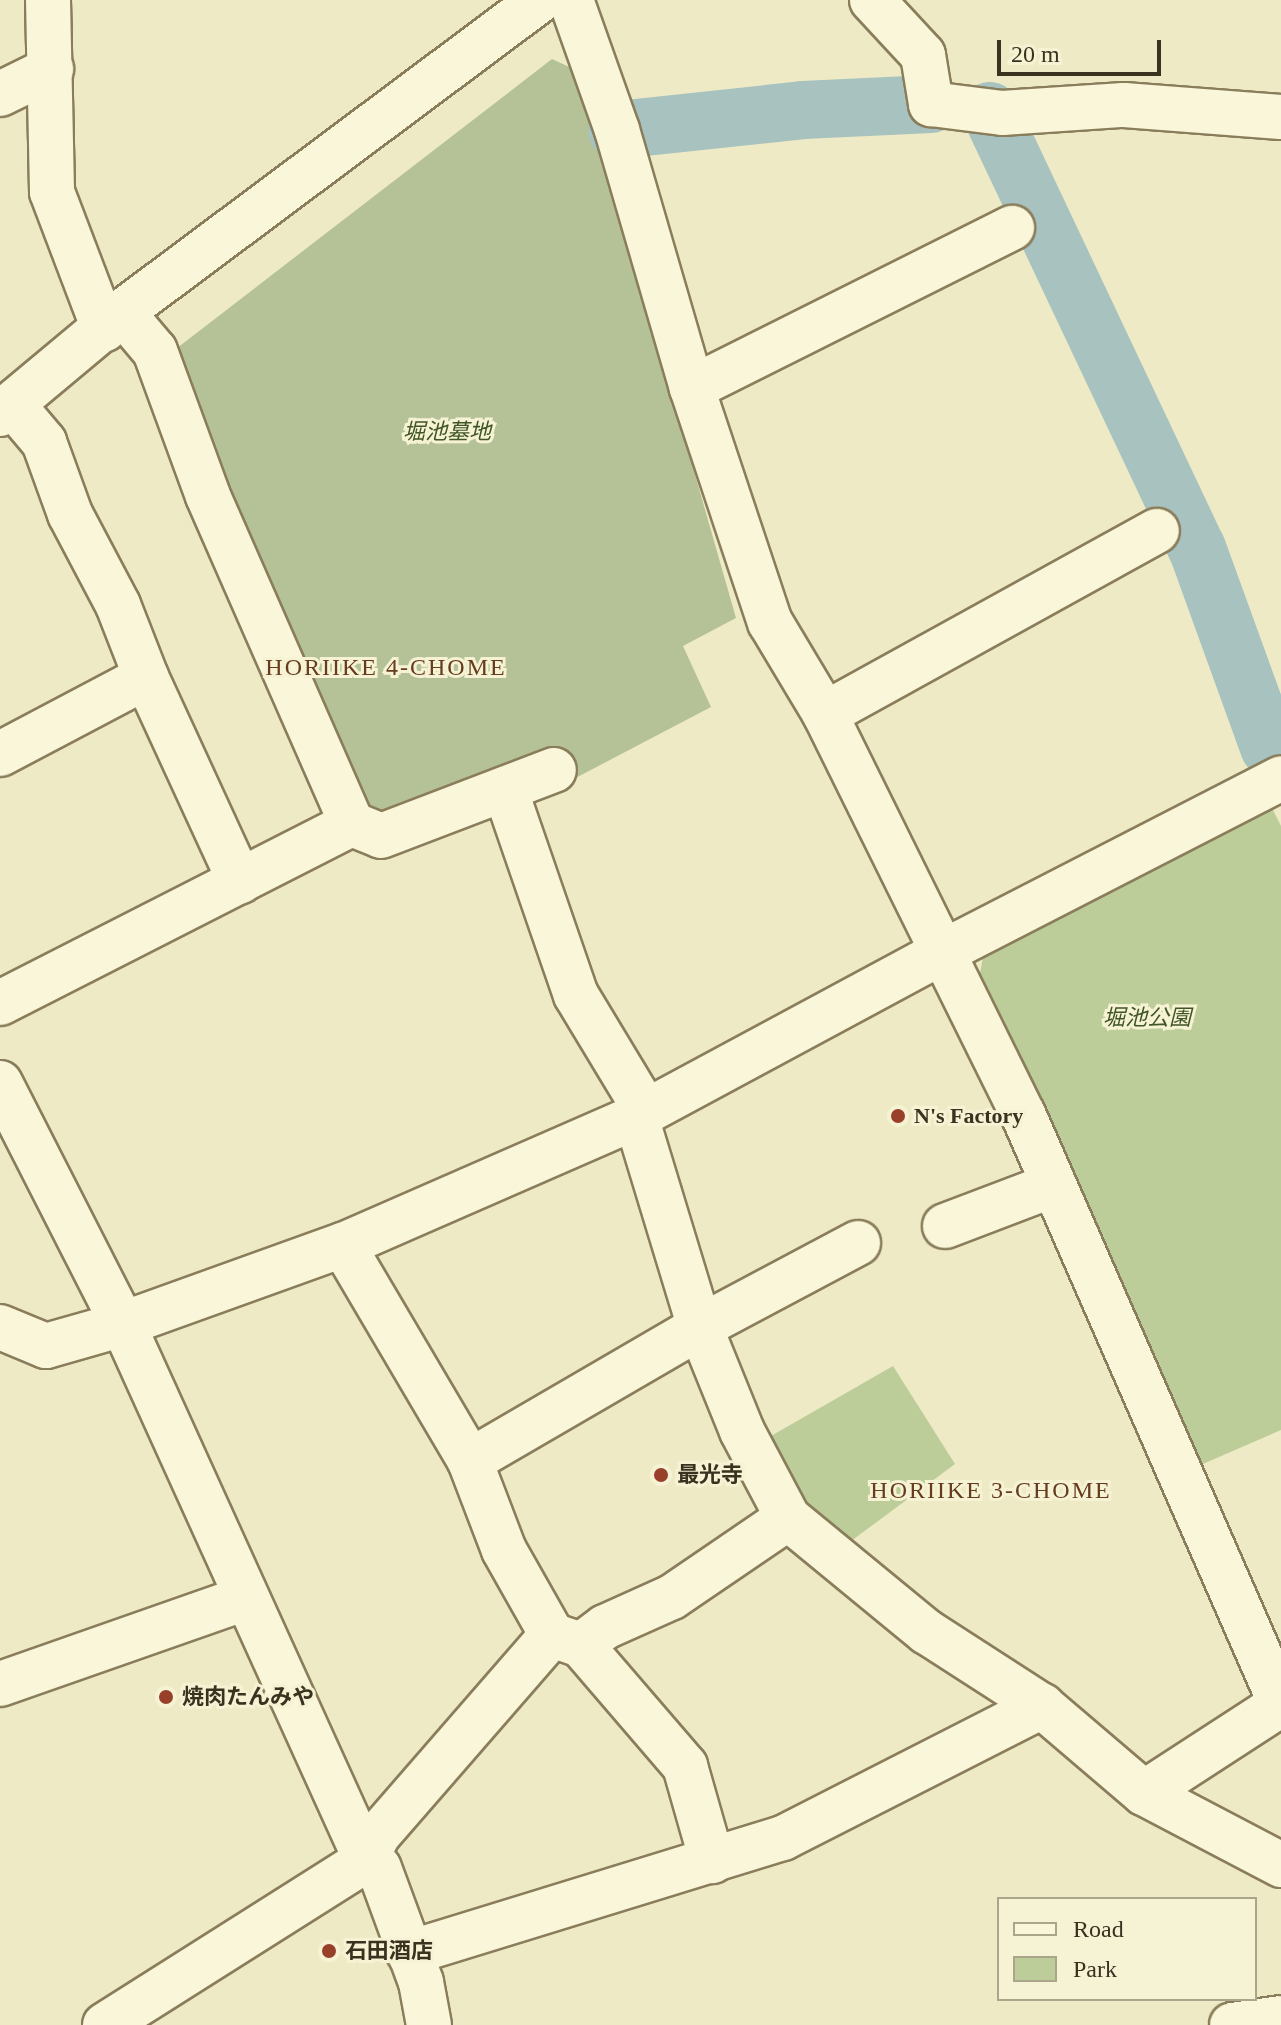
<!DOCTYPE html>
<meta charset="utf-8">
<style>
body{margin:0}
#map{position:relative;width:1281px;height:2025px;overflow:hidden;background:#eeeac5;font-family:"Times New Roman","Noto Sans JP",serif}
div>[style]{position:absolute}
.green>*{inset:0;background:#bdcd99}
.cemetery>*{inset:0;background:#b5c298}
.canal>*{height:58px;margin:-29px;padding:0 29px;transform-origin:29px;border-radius:29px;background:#a7c2bf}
.roads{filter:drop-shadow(2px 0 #8a7d5b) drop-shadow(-2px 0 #8a7d5b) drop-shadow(0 2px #8a7d5b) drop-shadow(0 -2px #8a7d5b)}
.minor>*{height:44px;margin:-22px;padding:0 22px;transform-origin:22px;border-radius:22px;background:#f9f6d9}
.tertiary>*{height:44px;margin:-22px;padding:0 22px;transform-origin:22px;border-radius:22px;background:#f9f6d9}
.dots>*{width:22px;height:22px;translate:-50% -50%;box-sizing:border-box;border:4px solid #f6f3d5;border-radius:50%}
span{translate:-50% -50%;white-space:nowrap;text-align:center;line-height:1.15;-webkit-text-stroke:6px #f6f3d5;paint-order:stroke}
.park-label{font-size:22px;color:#415626;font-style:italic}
.poi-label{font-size:22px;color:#3a311f;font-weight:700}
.left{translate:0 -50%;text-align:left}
.neighbourhood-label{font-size:24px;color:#663b1e;letter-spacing:2px}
.legend{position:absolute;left:997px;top:1897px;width:260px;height:104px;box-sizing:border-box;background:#f6f3d5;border:2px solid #aba58c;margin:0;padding:10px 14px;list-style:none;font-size:24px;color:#3a311f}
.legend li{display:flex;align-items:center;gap:16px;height:40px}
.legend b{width:40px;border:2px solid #aba58c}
.scale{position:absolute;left:997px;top:40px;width:164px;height:36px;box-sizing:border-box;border:4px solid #3a311f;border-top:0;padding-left:10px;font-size:24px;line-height:28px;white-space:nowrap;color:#3a311f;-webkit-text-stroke:6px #f6f3d5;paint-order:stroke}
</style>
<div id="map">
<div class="green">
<i style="clip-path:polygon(1270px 804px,1281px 826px,1281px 1430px,1196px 1467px,980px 974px,984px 951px)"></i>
<i style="clip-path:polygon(893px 1366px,955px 1464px,843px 1547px,803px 1521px,764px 1440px)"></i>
</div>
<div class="cemetery">
<i style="clip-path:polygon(552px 59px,580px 72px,736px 618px,683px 646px,711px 707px,566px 783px,374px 819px,168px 355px)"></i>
</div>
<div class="canal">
<i style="left:990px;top:111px;width:484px;rotate:64.7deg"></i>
<i style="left:1197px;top:548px;width:212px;rotate:70.1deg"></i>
<i style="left:617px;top:130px;width:187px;rotate:-6.1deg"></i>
<i style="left:803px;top:110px;width:128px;rotate:-2.7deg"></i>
</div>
<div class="roads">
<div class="minor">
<i style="left:48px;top:0;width:192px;rotate:88.8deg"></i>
<i style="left:52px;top:192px;width:147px;rotate:69.2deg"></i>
<i style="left:571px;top:0;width:138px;rotate:70.5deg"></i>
<i style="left:617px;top:130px;width:269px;rotate:73.8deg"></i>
<i style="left:692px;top:388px;width:247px;rotate:71.6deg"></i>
<i style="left:770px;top:622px;width:107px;rotate:59.1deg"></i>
<i style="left:825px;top:714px;width:446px;rotate:63.7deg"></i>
<i style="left:1023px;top:1114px;width:644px;rotate:66.38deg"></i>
<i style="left:872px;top:0;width:75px;rotate:47.2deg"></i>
<i style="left:923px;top:55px;width:50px;rotate:80.7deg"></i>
<i style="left:931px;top:104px;width:72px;rotate:7.2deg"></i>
<i style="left:1002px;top:113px;width:122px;rotate:-3.8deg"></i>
<i style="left:1124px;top:105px;width:157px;rotate:4.4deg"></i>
<i style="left:0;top:94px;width:57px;rotate:-26.1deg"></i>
<i style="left:122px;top:312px;width:51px;rotate:49.8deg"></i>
<i style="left:155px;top:351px;width:154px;rotate:69.9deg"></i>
<i style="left:208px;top:496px;width:358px;rotate:66.3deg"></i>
<i style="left:352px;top:824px;width:31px;rotate:22deg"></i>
<i style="left:381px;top:836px;width:185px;rotate:-20.9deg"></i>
<i style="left:692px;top:388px;width:358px;rotate:-26.6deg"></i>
<i style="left:12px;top:404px;width:50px;rotate:49.9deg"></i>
<i style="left:44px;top:442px;width:77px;rotate:70.1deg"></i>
<i style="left:70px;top:514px;width:103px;rotate:62.2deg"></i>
<i style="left:118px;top:605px;width:77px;rotate:68.7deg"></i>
<i style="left:146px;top:677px;width:225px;rotate:65.3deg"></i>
<i style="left:825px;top:714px;width:379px;rotate:-28.9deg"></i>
<i style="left:0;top:754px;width:165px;rotate:-27.8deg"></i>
<i style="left:505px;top:789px;width:218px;rotate:71deg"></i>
<i style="left:576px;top:995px;width:135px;rotate:58.9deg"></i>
<i style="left:0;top:1003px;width:395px;rotate:-27deg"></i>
<i style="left:0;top:1083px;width:271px;rotate:63deg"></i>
<i style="left:123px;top:1324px;width:589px;rotate:65.61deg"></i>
<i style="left:366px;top:1860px;width:15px;rotate:32deg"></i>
<i style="left:379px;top:1868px;width:121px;rotate:69.8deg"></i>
<i style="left:421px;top:1982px;width:44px;rotate:79.5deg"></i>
<i style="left:636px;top:1117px;width:220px;rotate:73.1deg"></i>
<i style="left:700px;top:1327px;width:112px;rotate:68deg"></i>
<i style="left:742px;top:1431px;width:98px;rotate:62.1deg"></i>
<i style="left:788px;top:1518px;width:180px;rotate:39.4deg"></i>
<i style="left:927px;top:1632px;width:137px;rotate:32.8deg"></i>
<i style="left:1042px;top:1706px;width:134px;rotate:40.5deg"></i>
<i style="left:1144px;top:1793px;width:155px;rotate:27.7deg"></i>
<i style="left:945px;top:1226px;width:116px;rotate:-20.8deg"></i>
<i style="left:343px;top:1245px;width:251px;rotate:59.5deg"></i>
<i style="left:470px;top:1461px;width:95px;rotate:69.1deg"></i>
<i style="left:504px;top:1550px;width:98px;rotate:60.5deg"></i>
<i style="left:552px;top:1635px;width:31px;rotate:19deg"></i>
<i style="left:581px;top:1645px;width:160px;rotate:49.3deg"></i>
<i style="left:685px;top:1766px;width:99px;rotate:74.1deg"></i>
<i style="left:0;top:1327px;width:50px;rotate:22.4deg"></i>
<i style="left:46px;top:1346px;width:80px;rotate:-15.9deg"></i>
<i style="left:123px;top:1324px;width:234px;rotate:-19.8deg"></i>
<i style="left:343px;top:1245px;width:320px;rotate:-23.6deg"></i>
<i style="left:636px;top:1117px;width:349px;rotate:-28.3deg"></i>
<i style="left:943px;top:952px;width:380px;rotate:-27.2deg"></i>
<i style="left:470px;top:1461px;width:266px;rotate:-30.2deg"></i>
<i style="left:700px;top:1327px;width:179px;rotate:-28deg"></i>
<i style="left:581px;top:1645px;width:30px;rotate:-37deg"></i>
<i style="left:605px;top:1627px;width:73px;rotate:-24.1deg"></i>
<i style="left:672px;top:1597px;width:140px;rotate:-34.3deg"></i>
<i style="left:0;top:1684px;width:260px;rotate:-19.3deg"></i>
<i style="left:1144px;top:1793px;width:163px;rotate:-33deg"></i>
<i style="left:409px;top:1953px;width:391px;rotate:-17.1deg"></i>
<i style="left:783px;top:1838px;width:291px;rotate:-27deg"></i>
<i style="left:105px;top:2025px;width:309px;rotate:-32.3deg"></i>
<i style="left:366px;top:1860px;width:26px;rotate:-65deg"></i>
<i style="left:377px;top:1836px;width:267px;rotate:-49deg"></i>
<i style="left:1232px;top:2025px;width:49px;rotate:-8.1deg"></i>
</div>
<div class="tertiary">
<i style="left:0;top:414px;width:159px;rotate:-39.9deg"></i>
<i style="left:122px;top:312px;width:522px;rotate:-36.74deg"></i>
</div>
</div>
<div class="dots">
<i style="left:898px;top:1116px;background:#99402b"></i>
<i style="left:661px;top:1475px;background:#99402b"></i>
<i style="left:166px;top:1697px;background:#99402b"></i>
<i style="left:329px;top:1951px;background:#99402b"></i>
</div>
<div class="park-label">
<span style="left:447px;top:432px">堀池墓地</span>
<span style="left:1147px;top:1018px">堀池公園</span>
</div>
<div class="poi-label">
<span class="left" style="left:914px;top:1116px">N's Factory</span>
<span class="left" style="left:677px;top:1475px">最光寺</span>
<span class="left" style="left:182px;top:1697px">焼肉たんみや</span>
<span class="left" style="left:345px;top:1951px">石田酒店</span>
</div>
<div class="neighbourhood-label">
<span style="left:386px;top:668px">HORIIKE 4-CHOME</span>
<span style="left:991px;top:1491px">HORIIKE 3-CHOME</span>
</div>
<ul class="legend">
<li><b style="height:10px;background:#f9f6d9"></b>Road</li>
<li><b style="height:22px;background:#bdcd99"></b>Park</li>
</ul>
<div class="scale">20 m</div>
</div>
